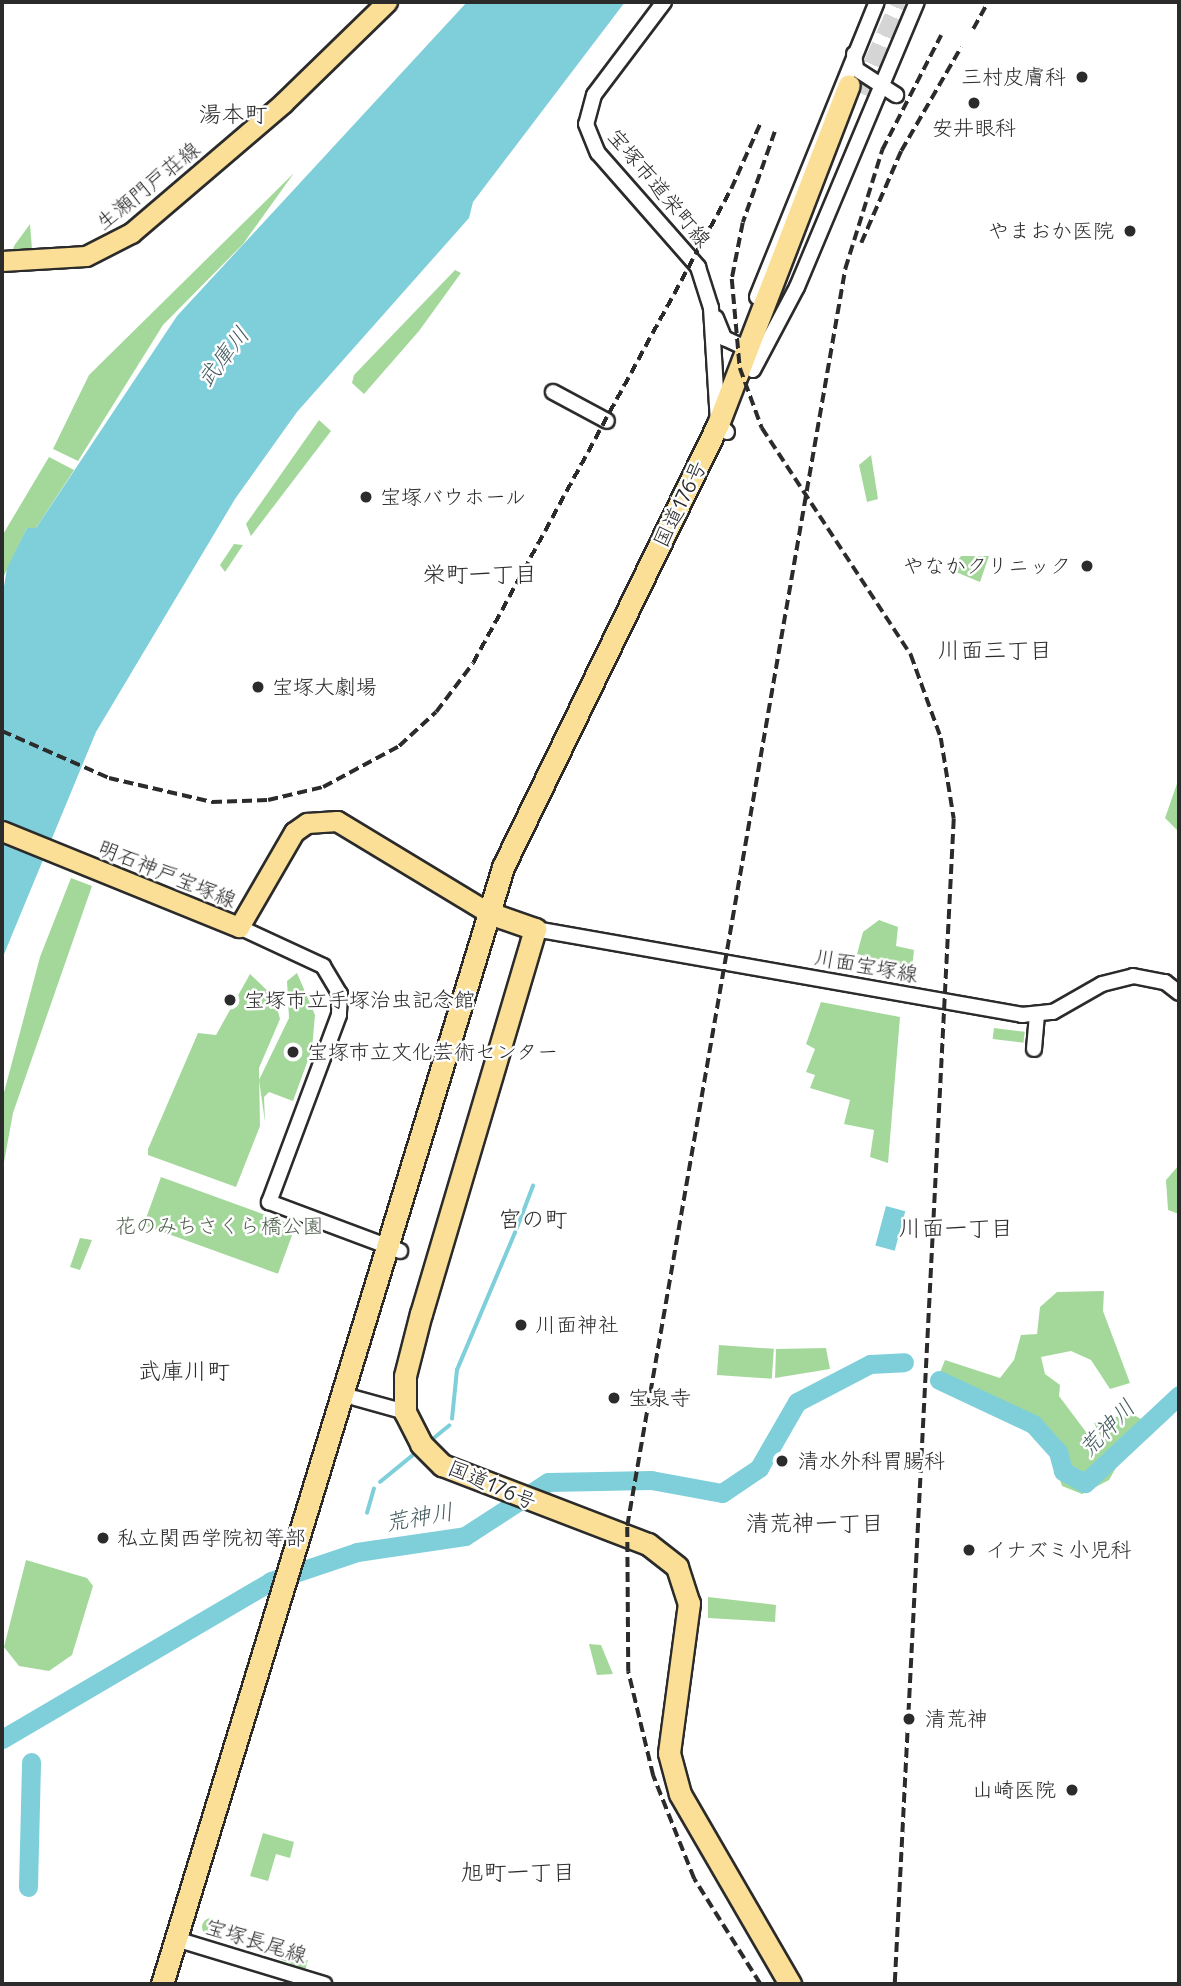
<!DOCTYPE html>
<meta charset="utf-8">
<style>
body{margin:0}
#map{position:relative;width:1181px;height:1986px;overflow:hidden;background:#fff;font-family:Delius,"Klee One",sans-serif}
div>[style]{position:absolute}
.green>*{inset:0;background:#a4d89b;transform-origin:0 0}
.round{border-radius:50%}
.water>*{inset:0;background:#7fcfdb;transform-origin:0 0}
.stream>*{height:3.5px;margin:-1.75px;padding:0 1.75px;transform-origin:1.75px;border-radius:1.75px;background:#7fcfdb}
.river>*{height:19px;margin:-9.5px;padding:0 9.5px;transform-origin:9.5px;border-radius:9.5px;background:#7fcfdb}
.highway-tunnel>*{height:21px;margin-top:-10.5px;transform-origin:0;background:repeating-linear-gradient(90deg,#d5d5d5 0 21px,transparent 0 31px)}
.roads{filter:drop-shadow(2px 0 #2b2b2b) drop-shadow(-2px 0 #2b2b2b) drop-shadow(0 2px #2b2b2b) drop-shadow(0 -2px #2b2b2b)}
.minor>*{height:14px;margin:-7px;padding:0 7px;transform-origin:7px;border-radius:7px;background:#fff}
.major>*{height:19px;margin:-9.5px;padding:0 9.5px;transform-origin:9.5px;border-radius:9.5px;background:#fbdf96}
.highway>*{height:21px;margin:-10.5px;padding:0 10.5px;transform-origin:10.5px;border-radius:10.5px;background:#fbdf96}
.rail>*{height:3.5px;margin-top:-1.75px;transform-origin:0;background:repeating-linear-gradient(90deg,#2b2b2b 0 10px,transparent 0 15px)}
.dots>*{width:19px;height:19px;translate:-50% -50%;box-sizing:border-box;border:4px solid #fff;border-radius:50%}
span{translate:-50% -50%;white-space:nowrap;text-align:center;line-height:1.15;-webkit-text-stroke:5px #fff;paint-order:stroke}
.poi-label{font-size:21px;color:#2b2b2b}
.right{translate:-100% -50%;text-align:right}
.left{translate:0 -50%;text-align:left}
.street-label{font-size:21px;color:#2b2b2b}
.park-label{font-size:21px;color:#4f5f4d}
.neighbourhood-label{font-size:23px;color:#2b2b2b}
.water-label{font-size:23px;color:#445c60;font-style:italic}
.frame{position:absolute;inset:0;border:4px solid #2b2b2b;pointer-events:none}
</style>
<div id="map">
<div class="green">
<i style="clip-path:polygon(294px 173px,243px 244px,163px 325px,78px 461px,53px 449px,89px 375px)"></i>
<i style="clip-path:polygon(30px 224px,32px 249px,13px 250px,14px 246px)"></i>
<i style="clip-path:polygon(455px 270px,461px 273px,419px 331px,364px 394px,352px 383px,354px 375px)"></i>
<i style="clip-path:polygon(319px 420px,331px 431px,251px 536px,246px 524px)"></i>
<i style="clip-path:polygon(871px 455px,878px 499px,867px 502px,859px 465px)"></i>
<i style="clip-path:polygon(49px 457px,74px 470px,36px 528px,27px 528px,2px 580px,2px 599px,2px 536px)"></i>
<i style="clip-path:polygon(234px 544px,243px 545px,225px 572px,220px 565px)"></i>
<i style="clip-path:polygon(961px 556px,989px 556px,980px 582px,951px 570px)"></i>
<i style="clip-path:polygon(1179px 778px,1179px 832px,1165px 818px)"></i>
<i style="clip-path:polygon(71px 878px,92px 886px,13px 1113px,2px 1173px,2px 1100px,40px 957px)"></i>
<i style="clip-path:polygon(879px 920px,898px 927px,896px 946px,914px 950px,912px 968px,857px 954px,863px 932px)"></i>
<i style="clip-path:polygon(297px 973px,315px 1015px,312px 1049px,293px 1101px,269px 1092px,264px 1097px,265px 1122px,259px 1080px,289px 1018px,287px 981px)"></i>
<i style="clip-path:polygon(250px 974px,274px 997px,280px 1019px,259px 1068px,260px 1126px,236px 1187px,148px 1155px,148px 1149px,198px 1033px,216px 1035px)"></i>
<i style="clip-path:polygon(821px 1002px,900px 1017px,888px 1163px,870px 1157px,874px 1130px,844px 1124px,850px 1100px,810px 1088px,815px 1075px,806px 1072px,815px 1049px,806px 1044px)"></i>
<i style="left:994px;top:1028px;width:31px;height:11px;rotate:7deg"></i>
<i style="clip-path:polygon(1179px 1165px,1179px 1214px,1168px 1210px,1166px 1180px)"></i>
<i style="left:161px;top:1177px;width:143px;height:51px;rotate:20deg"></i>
<i style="clip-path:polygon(80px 1238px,92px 1240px,80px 1270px,70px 1267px)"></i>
<i style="clip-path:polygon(1104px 1291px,1103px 1311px,1130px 1383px,1110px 1389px,1091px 1360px,1071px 1351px,1041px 1357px,1045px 1374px,1060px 1385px,1059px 1396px,1092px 1440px,1101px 1437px,1094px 1423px,1130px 1413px,1143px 1420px,1109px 1480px,1082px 1494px,1062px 1486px,1050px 1451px,1021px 1423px,939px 1375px,945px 1360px,1000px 1378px,1014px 1360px,1021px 1335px,1037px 1334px,1040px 1307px,1057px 1292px)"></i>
<i style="left:719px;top:1345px;width:55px;height:30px;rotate:4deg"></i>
<i style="clip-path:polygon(826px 1348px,830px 1369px,775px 1378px,776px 1349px)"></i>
<i style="clip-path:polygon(26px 1560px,87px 1578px,93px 1586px,72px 1655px,49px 1671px,19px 1666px,4px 1647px)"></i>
<i style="clip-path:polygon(708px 1597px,776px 1605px,775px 1622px,708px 1618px)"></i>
<i style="clip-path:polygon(589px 1644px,601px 1645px,613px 1674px,597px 1675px)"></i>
<i style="clip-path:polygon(263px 1833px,294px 1842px,290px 1858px,276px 1854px,268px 1881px,250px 1876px)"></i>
<i class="round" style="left:202px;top:1918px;width:18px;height:18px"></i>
<i style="clip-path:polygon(271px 1955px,298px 1963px,308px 1960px,305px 1970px)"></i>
</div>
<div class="water">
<i style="clip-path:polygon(467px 2px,625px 2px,473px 202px,469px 218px,297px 412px,235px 499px,96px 732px,2px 959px,2px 599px,7px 568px,27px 528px,36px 528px,177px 316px)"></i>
<i style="left:886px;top:1206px;width:20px;height:41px;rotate:15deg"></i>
</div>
<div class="stream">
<i style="left:517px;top:1228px;width:45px;rotate:-69.1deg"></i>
<i style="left:452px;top:1419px;width:49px;rotate:-84.2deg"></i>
<i style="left:457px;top:1370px;width:149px;rotate:-67.1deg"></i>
<i style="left:429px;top:1442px;width:26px;rotate:-39deg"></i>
<i style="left:380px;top:1482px;width:49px;rotate:-39.2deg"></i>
<i style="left:367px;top:1513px;width:25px;rotate:-74deg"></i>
<i style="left:357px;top:1552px;width:1px;rotate:-45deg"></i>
</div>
<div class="river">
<i style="left:939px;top:1380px;width:104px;rotate:25.1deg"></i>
<i style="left:1033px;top:1424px;width:38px;rotate:48deg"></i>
<i style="left:1058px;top:1452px;width:20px;rotate:75deg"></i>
<i style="left:1063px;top:1471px;width:25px;rotate:29deg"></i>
<i style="left:1085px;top:1483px;width:129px;rotate:-43.1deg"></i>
<i style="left:2px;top:1739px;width:312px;rotate:-30.4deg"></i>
<i style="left:271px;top:1581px;width:91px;rotate:-18.6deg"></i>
<i style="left:357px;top:1552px;width:109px;rotate:-8.4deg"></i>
<i style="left:465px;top:1536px;width:99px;rotate:-33deg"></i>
<i style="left:548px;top:1482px;width:103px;rotate:-1.1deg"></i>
<i style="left:651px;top:1480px;width:72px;rotate:10.4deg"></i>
<i style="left:722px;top:1493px;width:45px;rotate:-34deg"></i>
<i style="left:759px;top:1468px;width:76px;rotate:-60.1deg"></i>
<i style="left:797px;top:1402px;width:82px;rotate:-27.5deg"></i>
<i style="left:870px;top:1364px;width:34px;rotate:-3deg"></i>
<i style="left:28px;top:1887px;width:125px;rotate:-88.6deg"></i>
</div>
<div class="highway-tunnel">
<i style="left:861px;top:93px;width:99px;rotate:-66.3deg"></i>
</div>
<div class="roads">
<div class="minor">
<i style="left:664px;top:2px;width:116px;rotate:127deg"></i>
<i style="left:594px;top:95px;width:30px;rotate:105deg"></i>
<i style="left:586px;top:124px;width:31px;rotate:68deg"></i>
<i style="left:598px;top:153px;width:152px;rotate:48.7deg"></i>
<i style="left:698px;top:267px;width:43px;rotate:72.4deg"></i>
<i style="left:711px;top:308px;width:116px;rotate:86.5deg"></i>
<i style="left:718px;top:424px;width:12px;rotate:42deg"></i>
<i style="left:854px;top:54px;width:15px;rotate:82deg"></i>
<i style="left:856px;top:69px;width:48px;rotate:33deg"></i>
<i style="left:757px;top:297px;width:318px;rotate:-67.9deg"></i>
<i style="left:716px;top:318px;width:22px;rotate:68deg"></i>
<i style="left:724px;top:338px;width:19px;rotate:25deg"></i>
<i style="left:753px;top:370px;width:94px;rotate:-62.1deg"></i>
<i style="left:797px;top:287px;width:309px;rotate:-67.2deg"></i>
<i style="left:553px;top:392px;width:61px;rotate:28.2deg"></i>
<i style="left:239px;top:927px;width:93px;rotate:24.9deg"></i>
<i style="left:323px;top:966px;width:33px;rotate:59deg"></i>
<i style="left:340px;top:994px;width:21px;rotate:93deg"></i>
<i style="left:339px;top:1015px;width:200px;rotate:110.5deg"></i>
<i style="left:269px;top:1202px;width:140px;rotate:20.5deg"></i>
<i style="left:535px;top:929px;width:495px;rotate:10deg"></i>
<i style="left:1022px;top:1015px;width:31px;rotate:-6deg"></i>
<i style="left:1053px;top:1012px;width:56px;rotate:-29.7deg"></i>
<i style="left:1102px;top:984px;width:32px;rotate:-14deg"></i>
<i style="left:1133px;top:976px;width:33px;rotate:11deg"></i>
<i style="left:1165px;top:982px;width:18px;rotate:38deg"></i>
<i style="left:1034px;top:1049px;width:34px;rotate:-85deg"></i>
<i style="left:355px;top:1398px;width:52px;rotate:15.6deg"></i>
<i style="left:176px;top:1939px;width:155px;rotate:16.9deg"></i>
</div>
<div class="major">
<i style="left:2px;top:261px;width:84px;rotate:-3.4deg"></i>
<i style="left:86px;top:256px;width:51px;rotate:-27.1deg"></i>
<i style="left:131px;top:233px;width:200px;rotate:-40.5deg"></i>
<i style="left:283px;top:103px;width:145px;rotate:-44.2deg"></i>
<i style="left:2px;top:831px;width:256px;rotate:22.1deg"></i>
<i style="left:239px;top:927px;width:110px;rotate:-59.9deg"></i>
<i style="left:294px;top:832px;width:16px;rotate:-35deg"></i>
<i style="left:307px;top:823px;width:30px;rotate:-4deg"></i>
<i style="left:337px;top:821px;width:178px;rotate:31.2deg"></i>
</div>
<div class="highway">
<i style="left:489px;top:913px;width:49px;rotate:19.2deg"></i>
<i style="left:535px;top:929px;width:401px;rotate:106.5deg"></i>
<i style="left:421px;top:1313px;width:65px;rotate:104.3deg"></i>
<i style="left:405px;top:1376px;width:36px;rotate:90deg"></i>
<i style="left:405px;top:1412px;width:36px;rotate:63deg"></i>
<i style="left:421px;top:1444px;width:30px;rotate:45deg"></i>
<i style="left:442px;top:1465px;width:221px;rotate:21deg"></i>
<i style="left:648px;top:1544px;width:37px;rotate:38deg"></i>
<i style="left:677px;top:1567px;width:38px;rotate:72deg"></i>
<i style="left:689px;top:1603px;width:151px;rotate:97.6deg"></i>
<i style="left:669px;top:1753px;width:42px;rotate:75deg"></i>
<i style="left:680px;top:1794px;width:220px;rotate:59.9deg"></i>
<i style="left:162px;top:1984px;width:1168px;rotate:-73.02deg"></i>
<i style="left:503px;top:867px;width:492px;rotate:-64.1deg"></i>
<i style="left:718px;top:424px;width:363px;rotate:-68.9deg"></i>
</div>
</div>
<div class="rail">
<i style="left:973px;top:29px;width:31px;rotate:-61deg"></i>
<i style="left:775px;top:132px;width:96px;rotate:109.4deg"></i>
<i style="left:743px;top:223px;width:57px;rotate:101.1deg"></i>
<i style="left:732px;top:279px;width:89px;rotate:84.9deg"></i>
<i style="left:740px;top:368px;width:64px;rotate:69.9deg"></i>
<i style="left:762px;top:428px;width:272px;rotate:56.7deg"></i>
<i style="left:911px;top:655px;width:88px;rotate:70.1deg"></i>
<i style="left:941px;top:738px;width:82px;rotate:80.9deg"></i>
<i style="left:954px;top:819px;width:1166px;rotate:92.9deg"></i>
<i style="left:861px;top:243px;width:100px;rotate:-66.5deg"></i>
<i style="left:901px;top:151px;width:120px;rotate:-60deg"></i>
<i style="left:2px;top:731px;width:117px;rotate:23.7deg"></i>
<i style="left:109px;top:778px;width:106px;rotate:13.1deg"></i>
<i style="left:212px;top:802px;width:56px;rotate:-2deg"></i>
<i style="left:268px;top:800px;width:57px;rotate:-13.3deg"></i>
<i style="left:323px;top:787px;width:86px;rotate:-28.3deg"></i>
<i style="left:399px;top:746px;width:50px;rotate:-42.6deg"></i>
<i style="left:436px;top:712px;width:61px;rotate:-52.9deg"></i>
<i style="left:473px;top:663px;width:540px;rotate:-61.44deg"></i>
<i style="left:731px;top:189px;width:71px;rotate:-66deg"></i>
<i style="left:760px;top:1984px;width:124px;rotate:-122.2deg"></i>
<i style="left:694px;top:1879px;width:111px;rotate:-111.7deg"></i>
<i style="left:653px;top:1776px;width:107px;rotate:-103.5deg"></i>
<i style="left:628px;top:1672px;width:146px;rotate:-90.4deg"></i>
<i style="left:627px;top:1526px;width:1276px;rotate:-80.16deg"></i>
<i style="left:845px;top:269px;width:125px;rotate:-72.7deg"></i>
<i style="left:882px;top:150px;width:129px;rotate:-62.8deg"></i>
</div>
<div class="dots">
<i style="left:1082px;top:77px;background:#2b2b2b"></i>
<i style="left:974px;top:103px;background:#2b2b2b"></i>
<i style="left:1130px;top:231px;background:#2b2b2b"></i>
<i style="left:366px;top:497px;background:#2b2b2b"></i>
<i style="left:1087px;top:566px;background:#2b2b2b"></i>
<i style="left:258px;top:687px;background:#2b2b2b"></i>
<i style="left:230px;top:1000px;background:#2b2b2b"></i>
<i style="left:293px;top:1052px;background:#2b2b2b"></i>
<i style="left:521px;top:1325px;background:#2b2b2b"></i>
<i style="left:614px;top:1398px;background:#2b2b2b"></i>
<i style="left:782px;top:1461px;background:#2b2b2b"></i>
<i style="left:103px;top:1538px;background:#2b2b2b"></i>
<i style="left:969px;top:1550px;background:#2b2b2b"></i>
<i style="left:909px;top:1719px;background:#2b2b2b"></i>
<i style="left:1072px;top:1790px;background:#2b2b2b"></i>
</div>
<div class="poi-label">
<span class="right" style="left:1066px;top:77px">三村皮膚科</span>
<span style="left:974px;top:128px">安井眼科</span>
<span class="right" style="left:1114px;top:231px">やまおか医院</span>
<span class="left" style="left:380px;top:497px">宝塚バウホール</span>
<span class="right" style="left:1071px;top:566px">やなかクリニック</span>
<span class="left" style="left:272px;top:687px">宝塚大劇場</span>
<span class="left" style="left:244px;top:1000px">宝塚市立手塚治虫記念館</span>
<span class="left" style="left:307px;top:1052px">宝塚市立文化芸術センター</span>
<span class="left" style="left:535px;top:1325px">川面神社</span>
<span class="left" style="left:628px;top:1398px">宝泉寺</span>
<span class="left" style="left:798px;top:1461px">清水外科胃腸科</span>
<span class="left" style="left:117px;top:1538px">私立関西学院初等部</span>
<span class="left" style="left:985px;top:1550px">イナズミ小児科</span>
<span class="left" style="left:925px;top:1719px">清荒神</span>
<span class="right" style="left:1056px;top:1790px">山崎医院</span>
</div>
<div class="street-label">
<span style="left:148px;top:186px;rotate:-39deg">生瀬門戸荘線</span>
<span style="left:659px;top:188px;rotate:50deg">宝塚市道栄町線</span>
<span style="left:680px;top:504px;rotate:-64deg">国道176号</span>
<span style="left:167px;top:874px;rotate:22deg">明石神戸宝塚線</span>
<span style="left:866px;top:966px;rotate:10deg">川面宝塚線</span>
<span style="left:492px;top:1485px;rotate:23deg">国道176号</span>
<span style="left:256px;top:1941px;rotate:17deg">宝塚長尾線</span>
</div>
<div class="park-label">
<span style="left:219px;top:1226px">花のみちさくら橋公園</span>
</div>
<div class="neighbourhood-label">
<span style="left:233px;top:114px">湯本町</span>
<span style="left:480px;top:574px">栄町一丁目</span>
<span style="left:995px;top:650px">川面三丁目</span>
<span style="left:533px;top:1219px">宮の町</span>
<span style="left:956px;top:1228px">川面一丁目</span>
<span style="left:184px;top:1371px">武庫川町</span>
<span style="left:815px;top:1523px">清荒神一丁目</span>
<span style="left:518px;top:1872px">旭町一丁目</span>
</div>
<div class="water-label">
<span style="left:223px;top:357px;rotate:-52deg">武庫川</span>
<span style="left:1107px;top:1428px;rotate:-46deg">荒神川</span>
<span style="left:419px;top:1517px;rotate:-10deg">荒神川</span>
</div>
<div class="frame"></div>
</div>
